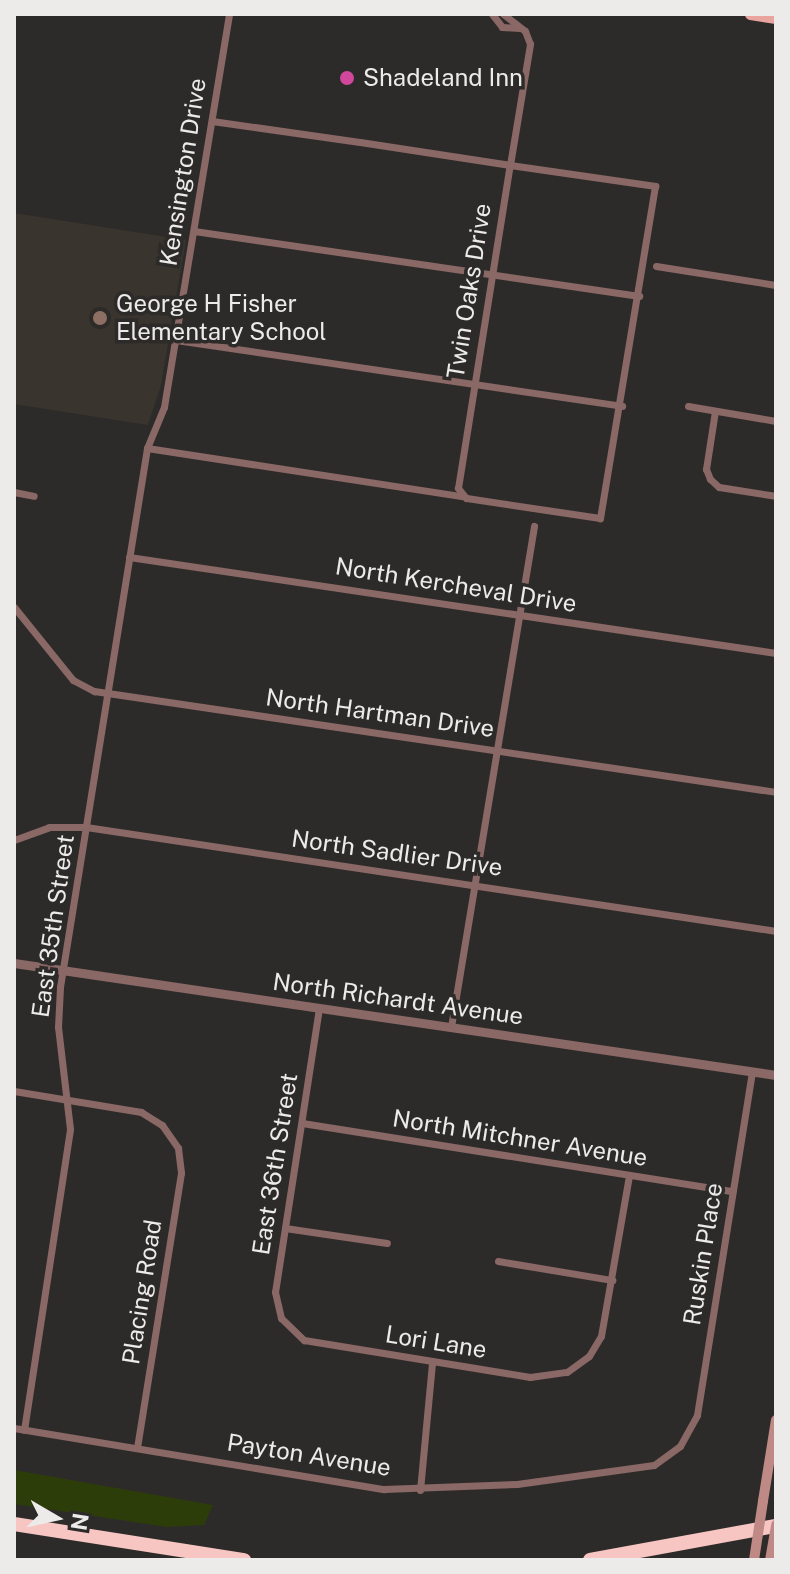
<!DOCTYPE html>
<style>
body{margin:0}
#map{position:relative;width:790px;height:1574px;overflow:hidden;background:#2d2b29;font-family:"Public Sans",sans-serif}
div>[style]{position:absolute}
.built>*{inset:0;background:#39342d}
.green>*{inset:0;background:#2d3d0a}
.minor>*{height:7px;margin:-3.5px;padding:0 3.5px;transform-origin:3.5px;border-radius:3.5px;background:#8a6866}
.tertiary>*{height:9px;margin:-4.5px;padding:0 4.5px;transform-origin:4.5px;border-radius:4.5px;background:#8a6866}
.secondary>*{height:10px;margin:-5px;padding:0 5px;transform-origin:5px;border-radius:5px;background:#bf8a86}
.primary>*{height:11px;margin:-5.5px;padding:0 5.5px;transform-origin:5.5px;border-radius:5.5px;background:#e9a49f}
.motorway>*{height:14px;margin:-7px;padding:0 7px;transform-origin:7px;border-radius:7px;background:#f8c6c2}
.secondary-bridge>*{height:10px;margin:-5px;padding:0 5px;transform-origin:5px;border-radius:5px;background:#bf8a86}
.dots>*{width:22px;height:22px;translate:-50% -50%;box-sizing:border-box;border:4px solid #2d2b29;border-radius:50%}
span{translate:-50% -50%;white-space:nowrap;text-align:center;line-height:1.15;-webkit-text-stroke:7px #2d2b29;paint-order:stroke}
.poi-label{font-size:24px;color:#ecebea}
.left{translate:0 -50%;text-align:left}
.street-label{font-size:24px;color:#ecebea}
.frame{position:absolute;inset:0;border:16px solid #ecebea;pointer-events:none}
.north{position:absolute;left:16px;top:1478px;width:80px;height:80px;-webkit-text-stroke:6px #2d2b29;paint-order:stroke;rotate:99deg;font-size:22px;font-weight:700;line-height:32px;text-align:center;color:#ecebea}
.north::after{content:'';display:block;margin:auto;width:28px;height:36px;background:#ecebea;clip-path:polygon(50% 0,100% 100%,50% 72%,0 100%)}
</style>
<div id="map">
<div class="built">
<i style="clip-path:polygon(14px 213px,186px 240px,161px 385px,148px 425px,14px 404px)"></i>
</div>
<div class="green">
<i style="clip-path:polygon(14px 1470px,213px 1505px,204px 1525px,167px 1527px,14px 1504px)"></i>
</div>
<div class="minor">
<i style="left:492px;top:14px;width:16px;rotate:52deg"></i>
<i style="left:502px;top:27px;width:17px;rotate:3deg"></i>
<i style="left:212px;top:121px;width:149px;rotate:8.1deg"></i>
<i style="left:360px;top:142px;width:152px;rotate:8.7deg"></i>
<i style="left:510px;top:165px;width:147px;rotate:8.2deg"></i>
<i style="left:655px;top:186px;width:337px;rotate:99.4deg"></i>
<i style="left:600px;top:518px;width:135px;rotate:-171.5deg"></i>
<i style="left:466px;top:498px;width:13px;rotate:-129deg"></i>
<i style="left:458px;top:488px;width:327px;rotate:-80.9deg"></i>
<i style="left:510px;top:165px;width:123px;rotate:-80.6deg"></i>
<i style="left:530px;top:44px;width:14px;rotate:-111deg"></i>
<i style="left:525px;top:31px;width:28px;rotate:-142deg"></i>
<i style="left:194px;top:231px;width:450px;rotate:8.3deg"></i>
<i style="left:656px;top:266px;width:121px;rotate:9deg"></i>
<i style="left:176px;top:340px;width:451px;rotate:8.4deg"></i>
<i style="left:688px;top:406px;width:89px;rotate:9.7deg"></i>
<i style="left:715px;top:411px;width:59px;rotate:98.8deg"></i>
<i style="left:706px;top:469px;width:11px;rotate:68deg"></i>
<i style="left:710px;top:479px;width:12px;rotate:42deg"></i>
<i style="left:719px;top:487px;width:58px;rotate:9deg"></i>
<i style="left:147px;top:448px;width:318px;rotate:8.7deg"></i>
<i style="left:14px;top:492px;width:20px;rotate:11deg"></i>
<i style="left:129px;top:557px;width:654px;rotate:8.44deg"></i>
<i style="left:14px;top:607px;width:94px;rotate:51.1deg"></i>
<i style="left:73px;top:680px;width:24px;rotate:28deg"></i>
<i style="left:94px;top:691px;width:689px;rotate:8.42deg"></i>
<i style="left:14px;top:840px;width:37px;rotate:-20deg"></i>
<i style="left:49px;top:827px;width:37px"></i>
<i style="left:86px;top:827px;width:698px;rotate:8.57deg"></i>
<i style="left:319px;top:1008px;width:287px;rotate:98.8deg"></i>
<i style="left:275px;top:1292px;width:27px;rotate:77deg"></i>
<i style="left:281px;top:1318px;width:32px;rotate:44deg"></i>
<i style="left:304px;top:1340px;width:229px;rotate:9.3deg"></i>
<i style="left:530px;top:1377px;width:37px;rotate:-8deg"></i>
<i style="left:567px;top:1372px;width:27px;rotate:-36deg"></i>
<i style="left:589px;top:1356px;width:23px;rotate:-59deg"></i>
<i style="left:601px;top:1336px;width:163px;rotate:-80.1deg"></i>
<i style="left:451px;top:1027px;width:508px;rotate:-80.59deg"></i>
<i style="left:14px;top:1091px;width:129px;rotate:9.4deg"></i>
<i style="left:141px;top:1112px;width:25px;rotate:32deg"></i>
<i style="left:162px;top:1125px;width:28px;rotate:55deg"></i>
<i style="left:178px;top:1148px;width:25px;rotate:83deg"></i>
<i style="left:181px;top:1173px;width:278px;rotate:99.1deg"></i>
<i style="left:302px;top:1123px;width:436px;rotate:9deg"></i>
<i style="left:285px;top:1228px;width:103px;rotate:8.4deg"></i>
<i style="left:498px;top:1261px;width:116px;rotate:9.5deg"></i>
<i style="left:14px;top:1428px;width:375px;rotate:9.4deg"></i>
<i style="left:384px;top:1489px;width:133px;rotate:-2.2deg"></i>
<i style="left:517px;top:1484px;width:138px;rotate:-7.9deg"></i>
<i style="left:654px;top:1465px;width:32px;rotate:-36deg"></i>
<i style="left:680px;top:1446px;width:35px;rotate:-61deg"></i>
<i style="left:697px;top:1415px;width:347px;rotate:-80.9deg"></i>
<i style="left:24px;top:1430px;width:304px;rotate:-81.3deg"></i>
<i style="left:70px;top:1129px;width:103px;rotate:-96.7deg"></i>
<i style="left:58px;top:1027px;width:40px;rotate:-87.1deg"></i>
<i style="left:60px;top:987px;width:546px;rotate:-80.83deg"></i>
<i style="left:147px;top:448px;width:44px;rotate:-67.5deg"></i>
<i style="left:164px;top:407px;width:398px;rotate:-80.6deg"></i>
<i style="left:420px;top:1490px;width:129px;rotate:-84.6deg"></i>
</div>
<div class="tertiary">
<i style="left:14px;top:963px;width:770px;rotate:8.36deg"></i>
</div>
<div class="secondary">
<i style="left:763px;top:1501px;width:82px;rotate:-80.9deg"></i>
</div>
<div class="primary">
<i style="left:750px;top:14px;width:26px;rotate:9deg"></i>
</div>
<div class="motorway">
<i style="left:14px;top:1524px;width:233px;rotate:8.9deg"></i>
<i style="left:590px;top:1560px;width:189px;rotate:-10.4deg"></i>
</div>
<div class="secondary-bridge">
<i style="left:754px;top:1560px;width:60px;rotate:-81.3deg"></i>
<i style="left:770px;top:1560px;width:36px;rotate:-80deg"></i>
</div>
<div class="dots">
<i style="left:347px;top:78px;background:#d1479c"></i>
<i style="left:100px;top:318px;background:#8d6e63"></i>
</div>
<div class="poi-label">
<span class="left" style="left:363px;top:78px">Shadeland Inn</span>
<span class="left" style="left:116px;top:318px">George H Fisher<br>Elementary School</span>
</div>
<div class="street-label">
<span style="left:183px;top:172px;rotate:-81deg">Kensington Drive</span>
<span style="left:469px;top:291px;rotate:-81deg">Twin Oaks Drive</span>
<span style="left:456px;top:585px;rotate:9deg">North Kercheval Drive</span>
<span style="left:380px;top:713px;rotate:8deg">North Hartman Drive</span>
<span style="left:397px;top:853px;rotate:8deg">North Sadlier Drive</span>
<span style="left:53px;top:926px;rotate:-82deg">East 35th Street</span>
<span style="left:398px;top:999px;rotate:8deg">North Richardt Avenue</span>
<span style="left:520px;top:1138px;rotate:9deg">North Mitchner Avenue</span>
<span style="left:275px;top:1164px;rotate:-81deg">East 36th Street</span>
<span style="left:703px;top:1254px;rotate:-81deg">Ruskin Place</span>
<span style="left:142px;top:1292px;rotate:-81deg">Placing Road</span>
<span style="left:436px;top:1342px;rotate:9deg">Lori Lane</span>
<span style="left:309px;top:1455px;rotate:9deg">Payton Avenue</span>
</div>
<div class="frame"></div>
<div class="north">N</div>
</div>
